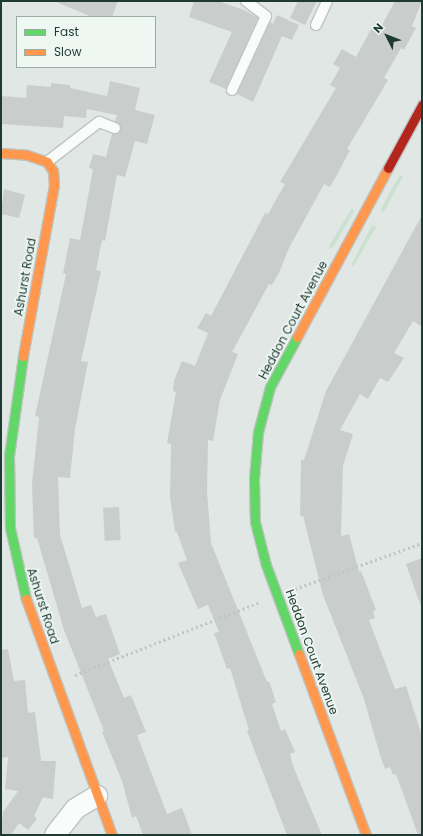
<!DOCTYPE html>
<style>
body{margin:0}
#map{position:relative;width:423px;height:836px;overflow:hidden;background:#e1e7e4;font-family:Poppins,sans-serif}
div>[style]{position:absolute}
.green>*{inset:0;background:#c9e1d0}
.building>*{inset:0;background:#c9cecc;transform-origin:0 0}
.path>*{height:2.5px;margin-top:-1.25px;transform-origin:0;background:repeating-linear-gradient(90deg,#bfc7c5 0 2px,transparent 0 5px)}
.roads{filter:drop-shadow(1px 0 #bec4c1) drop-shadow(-1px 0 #bec4c1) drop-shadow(0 1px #bec4c1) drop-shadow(0 -1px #bec4c1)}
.lane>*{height:10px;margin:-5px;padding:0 5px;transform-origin:5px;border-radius:5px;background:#fafbfb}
.street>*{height:20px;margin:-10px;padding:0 10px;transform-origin:10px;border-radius:10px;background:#fafbfb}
.fast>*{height:9px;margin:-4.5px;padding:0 4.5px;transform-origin:4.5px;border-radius:4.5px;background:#63d668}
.slow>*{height:9px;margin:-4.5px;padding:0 4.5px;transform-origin:4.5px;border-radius:4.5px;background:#ff974d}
.jam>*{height:9px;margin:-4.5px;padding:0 4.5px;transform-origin:4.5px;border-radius:4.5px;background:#b3261e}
span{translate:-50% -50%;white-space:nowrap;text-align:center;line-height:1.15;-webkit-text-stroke:3.5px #eef7f2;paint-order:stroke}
.street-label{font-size:12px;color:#1f3a32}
.frame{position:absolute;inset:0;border:2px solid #1f3a32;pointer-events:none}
.legend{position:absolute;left:16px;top:16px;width:140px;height:52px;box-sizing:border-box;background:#eef7f2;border:1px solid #9baba5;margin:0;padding:5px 7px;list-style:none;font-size:12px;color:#1f3a32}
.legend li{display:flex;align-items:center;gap:8px;height:20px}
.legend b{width:20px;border:1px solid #9baba5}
.north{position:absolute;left:367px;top:16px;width:40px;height:40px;-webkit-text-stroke:3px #eef7f2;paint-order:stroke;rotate:312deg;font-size:11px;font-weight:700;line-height:16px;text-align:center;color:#1f3a32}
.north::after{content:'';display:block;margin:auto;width:14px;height:18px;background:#1f3a32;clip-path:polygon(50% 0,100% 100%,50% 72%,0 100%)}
</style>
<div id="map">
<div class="green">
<i style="clip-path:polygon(402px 175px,403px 177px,383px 213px,381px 209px,399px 176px)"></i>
<i style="clip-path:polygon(352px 208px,354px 211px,332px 249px,329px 246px)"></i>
<i style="clip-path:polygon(372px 225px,376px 227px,353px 267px,351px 265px)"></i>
<i style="clip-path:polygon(324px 260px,326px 261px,306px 301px,300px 299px)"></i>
</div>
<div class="building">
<i style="clip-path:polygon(54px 1px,118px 1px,112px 17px,92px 17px)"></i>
<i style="clip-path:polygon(194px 1px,218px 1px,244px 10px,258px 18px,226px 89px,209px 82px,232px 32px,189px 17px)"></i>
<i style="clip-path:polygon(298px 1px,317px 1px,305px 25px,290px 18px)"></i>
<i style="clip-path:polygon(395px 1px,422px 1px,412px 26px,416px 28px,404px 50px,401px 48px,384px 78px,388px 80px,347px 149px,350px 150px,337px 175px,330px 187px,324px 184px,289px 248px,279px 273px,272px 285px,269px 284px,232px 352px,238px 354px,220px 400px,213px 441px,208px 440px,207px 492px,211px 543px,267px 682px,269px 681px,276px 702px,272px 704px,281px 731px,285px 729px,295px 752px,290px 754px,293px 766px,322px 835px,287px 835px,247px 731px,249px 730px,230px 668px,227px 669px,214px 633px,219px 632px,208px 605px,198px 609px,178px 563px,187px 560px,177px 532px,175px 532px,170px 497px,171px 444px,167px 443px,176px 392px,173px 391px,174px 381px,182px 361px,195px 366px,208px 333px,197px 328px,206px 313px,211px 316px,265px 213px,268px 214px,285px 184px,280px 182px,336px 88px,330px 85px,340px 68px,333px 64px,342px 49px,356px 57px,375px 22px,382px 25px)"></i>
<i style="clip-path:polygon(277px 15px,299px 25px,292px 40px,282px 36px,253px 102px,237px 94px,270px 22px,273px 24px)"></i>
<i style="clip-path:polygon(110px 81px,140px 88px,135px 110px,155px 115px,147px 144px,135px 141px,125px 177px,117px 175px,105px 241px,102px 240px,96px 270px,101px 271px,81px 361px,88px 362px,75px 429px,70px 478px,58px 477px,60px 535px,82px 608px,91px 605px,96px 617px,106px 614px,120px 654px,108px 659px,124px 698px,131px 695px,146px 732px,137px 735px,167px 814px,182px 808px,192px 835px,143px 835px,136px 816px,132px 818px,122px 781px,102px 732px,104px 731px,64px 630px,37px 538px,34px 538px,32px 484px,39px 417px,35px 416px,66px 274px,63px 273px,70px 238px,80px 240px,93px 169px,89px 168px,93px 154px,106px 157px,112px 134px,119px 133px,121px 127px,115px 121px,117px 115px,87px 109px,86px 118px,64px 116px,63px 128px,1px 124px,1px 96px,26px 98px,27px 85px,51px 87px,51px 83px,70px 85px,70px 88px,107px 96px)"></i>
<i style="clip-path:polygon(4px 189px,25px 195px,19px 218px,1px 214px)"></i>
<i style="clip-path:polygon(422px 215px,422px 327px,413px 321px,394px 353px,404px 358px,388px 382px,380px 378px,368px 399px,360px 394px,340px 430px,353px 434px,343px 466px,341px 536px,349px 534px,359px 572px,361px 571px,376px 610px,373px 611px,375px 618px,369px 620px,395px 689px,406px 686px,422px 736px,422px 835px,418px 835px,396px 774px,393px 775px,390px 767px,385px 769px,380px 755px,364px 699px,323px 595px,303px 516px,300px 516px,301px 460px,304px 460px,326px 391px)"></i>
<i style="left:119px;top:507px;width:33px;height:16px;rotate:87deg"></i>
<i style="clip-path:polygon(422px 558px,422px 604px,420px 604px,406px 564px)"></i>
<i style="clip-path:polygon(8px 649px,14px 681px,25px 680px,28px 713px,35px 712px,41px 761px,56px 761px,53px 799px,43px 797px,34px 816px,37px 819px,28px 830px,19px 823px,11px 835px,1px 835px,3px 812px,18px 791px,5px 789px,8px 757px,2px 758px,1px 746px,1px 650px)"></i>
</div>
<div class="path">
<i style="left:295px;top:589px;width:135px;rotate:-19.9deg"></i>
<i style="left:75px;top:675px;width:199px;rotate:-21.5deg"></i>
</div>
<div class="roads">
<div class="lane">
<i style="left:316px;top:25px;width:26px;rotate:-65deg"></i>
<i style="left:232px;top:90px;width:81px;rotate:-65.3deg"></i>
<i style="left:266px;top:16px;width:25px;rotate:-143deg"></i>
<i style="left:47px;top:162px;width:66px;rotate:-37.6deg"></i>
<i style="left:99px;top:122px;width:17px;rotate:21deg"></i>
</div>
<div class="street">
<i style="left:55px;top:835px;width:33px;rotate:-52deg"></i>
<i style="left:75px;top:809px;width:26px;rotate:-31deg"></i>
</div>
<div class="fast">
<i style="left:297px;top:337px;width:57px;rotate:118.4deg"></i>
<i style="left:270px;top:387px;width:47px;rotate:104.9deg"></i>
<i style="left:258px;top:432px;width:47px;rotate:94.9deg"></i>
<i style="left:254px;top:479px;width:43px;rotate:88.7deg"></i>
<i style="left:255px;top:522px;width:44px;rotate:75.7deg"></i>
<i style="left:266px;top:565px;width:95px;rotate:69.7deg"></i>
<i style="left:23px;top:356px;width:100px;rotate:98deg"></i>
<i style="left:9px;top:455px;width:73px;rotate:89.2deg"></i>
<i style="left:10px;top:528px;width:73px;rotate:77.3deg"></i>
</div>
<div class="slow">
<i style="left:1px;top:153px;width:26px;rotate:4deg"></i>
<i style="left:27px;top:155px;width:21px;rotate:19deg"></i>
<i style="left:47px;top:162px;width:11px;rotate:56deg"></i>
<i style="left:53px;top:171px;width:14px;rotate:86deg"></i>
<i style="left:54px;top:185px;width:174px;rotate:100.3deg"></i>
<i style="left:297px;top:337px;width:192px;rotate:-61.7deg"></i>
<i style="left:26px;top:599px;width:251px;rotate:70deg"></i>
<i style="left:299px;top:654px;width:193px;rotate:69.7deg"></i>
</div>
<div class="jam">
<i style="left:388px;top:168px;width:72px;rotate:-61.6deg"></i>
</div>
</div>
<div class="street-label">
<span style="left:25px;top:277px;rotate:-80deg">Ashurst Road</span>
<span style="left:293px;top:320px;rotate:-62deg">Heddon Court Avenue</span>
<span style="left:43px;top:606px;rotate:72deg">Ashurst Road</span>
<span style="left:312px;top:652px;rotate:70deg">Heddon Court Avenue</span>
</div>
<div class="frame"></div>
<ul class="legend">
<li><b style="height:5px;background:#63d668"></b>Fast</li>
<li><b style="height:5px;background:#ff974d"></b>Slow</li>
</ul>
<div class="north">N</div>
</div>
